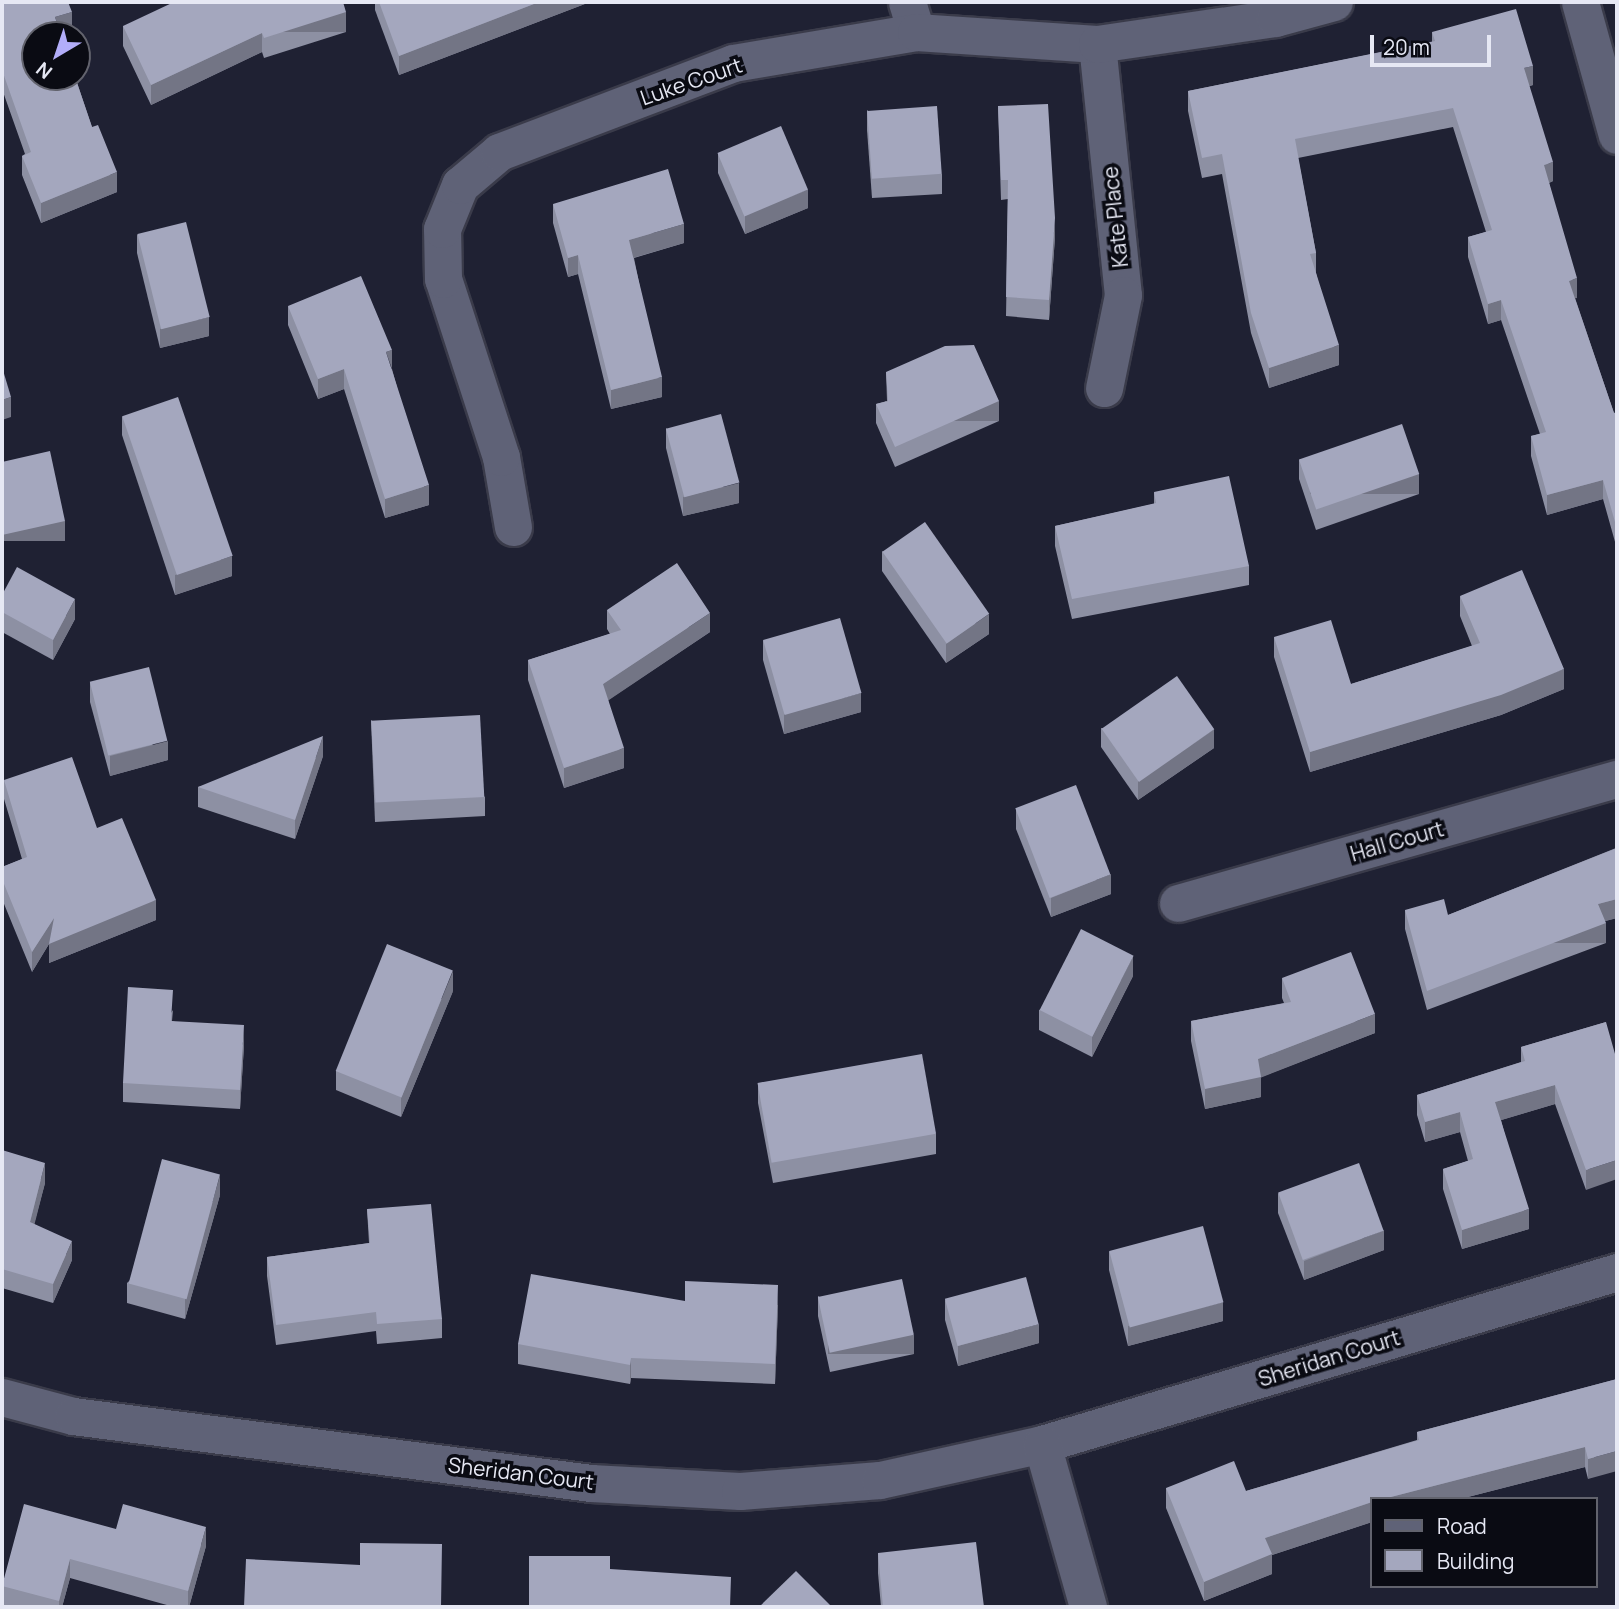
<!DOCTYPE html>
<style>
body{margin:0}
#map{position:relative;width:1619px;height:1609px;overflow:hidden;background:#1f2133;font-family:Manrope,sans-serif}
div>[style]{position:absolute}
.roads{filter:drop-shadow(2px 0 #3a3b4a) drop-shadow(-2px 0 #3a3b4a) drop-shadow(0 2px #3a3b4a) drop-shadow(0 -2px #3a3b4a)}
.street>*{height:37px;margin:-18.5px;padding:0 18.5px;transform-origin:18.5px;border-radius:18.5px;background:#5f6277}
.wall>*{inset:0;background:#8d90a3}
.shaded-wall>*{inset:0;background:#737585;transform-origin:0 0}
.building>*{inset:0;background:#a4a7be;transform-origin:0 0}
span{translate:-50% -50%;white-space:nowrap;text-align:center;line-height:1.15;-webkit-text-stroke:7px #0a0b13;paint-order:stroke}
.street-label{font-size:21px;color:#e6e8f4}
.frame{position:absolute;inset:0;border:4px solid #e6e8f4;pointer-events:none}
.legend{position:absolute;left:1370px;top:1497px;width:228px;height:91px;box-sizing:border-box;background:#0a0b13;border:2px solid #62636d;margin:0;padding:9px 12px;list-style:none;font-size:21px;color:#e6e8f4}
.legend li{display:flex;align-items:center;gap:14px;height:35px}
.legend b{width:35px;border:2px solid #62636d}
.north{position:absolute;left:21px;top:21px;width:70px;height:70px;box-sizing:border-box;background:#0a0b13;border:2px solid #62636d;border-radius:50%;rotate:219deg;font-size:19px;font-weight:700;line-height:28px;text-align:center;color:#e6e8f4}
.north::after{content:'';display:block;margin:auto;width:24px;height:32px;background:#b2adf9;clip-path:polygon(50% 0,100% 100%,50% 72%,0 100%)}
.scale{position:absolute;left:1370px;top:35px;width:121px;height:32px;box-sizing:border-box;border:4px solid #e6e8f4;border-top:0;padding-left:9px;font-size:21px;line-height:24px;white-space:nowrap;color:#e6e8f4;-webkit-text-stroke:5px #0a0b13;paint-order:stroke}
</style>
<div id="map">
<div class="roads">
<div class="street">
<i style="left:907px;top:2px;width:31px;rotate:73deg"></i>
<i style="left:1580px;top:2px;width:138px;rotate:74.5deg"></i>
<i style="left:1097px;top:44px;width:252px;rotate:84.1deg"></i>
<i style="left:1123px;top:295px;width:95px;rotate:101.5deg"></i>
<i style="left:513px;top:527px;width:71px;rotate:-99.7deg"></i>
<i style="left:501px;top:457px;width:187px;rotate:-108deg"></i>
<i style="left:443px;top:279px;width:50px;rotate:-91.1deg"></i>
<i style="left:442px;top:229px;width:48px;rotate:-67.8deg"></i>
<i style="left:460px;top:185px;width:51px;rotate:-40.2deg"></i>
<i style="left:499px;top:152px;width:250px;rotate:-20.8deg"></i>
<i style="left:733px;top:63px;width:186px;rotate:-9.6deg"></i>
<i style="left:916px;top:32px;width:181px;rotate:3.8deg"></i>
<i style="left:1097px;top:44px;width:180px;rotate:-8.3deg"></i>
<i style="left:1275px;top:18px;width:61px;rotate:-15.2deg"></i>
<i style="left:1178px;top:903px;width:456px;rotate:-15.8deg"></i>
<i style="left:2px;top:1397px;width:73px;rotate:15deg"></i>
<i style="left:73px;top:1416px;width:522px;rotate:7.37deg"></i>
<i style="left:591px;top:1483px;width:149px;rotate:3.1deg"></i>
<i style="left:740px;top:1491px;width:140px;rotate:-4.5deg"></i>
<i style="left:880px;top:1480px;width:166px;rotate:-12.5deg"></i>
<i style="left:1042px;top:1444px;width:600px;rotate:-16.65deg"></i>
<i style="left:1042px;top:1444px;width:169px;rotate:74.2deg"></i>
</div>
</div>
<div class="wall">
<i style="clip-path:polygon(2px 2px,72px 31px,61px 35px,92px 127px,117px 192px,41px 223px,22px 175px,22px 156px,25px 154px,2px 89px)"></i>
<i style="clip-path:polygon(375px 2px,590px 2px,399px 75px,375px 10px)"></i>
<i style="clip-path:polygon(123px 26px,346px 32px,264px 58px,262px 52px,151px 105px,123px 46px)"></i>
<i style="clip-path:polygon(1432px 32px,1533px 85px,1529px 86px,1553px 181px,1549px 183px,1577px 298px,1575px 298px,1614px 413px,1617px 412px,1617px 549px,1603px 499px,1547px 515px,1531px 456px,1531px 436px,1540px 434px,1501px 320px,1488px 324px,1468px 257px,1468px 237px,1486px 232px,1453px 127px,1298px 158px,1316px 253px,1316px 273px,1339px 365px,1269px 388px,1251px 333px,1222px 174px,1202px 178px,1188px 111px,1188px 91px,1432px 42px)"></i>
<i style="clip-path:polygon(998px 106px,1055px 237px,1049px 320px,1006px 316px,1008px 199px,1001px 200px)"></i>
<i style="clip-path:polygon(867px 110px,942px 174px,942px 194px,872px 198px,867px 130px)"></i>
<i style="clip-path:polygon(718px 153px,808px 208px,745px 234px,718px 173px)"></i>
<i style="clip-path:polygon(553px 204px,684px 243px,634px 258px,662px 397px,611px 409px,578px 274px,568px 277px,553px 223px)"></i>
<i style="clip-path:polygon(137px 234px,209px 336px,160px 348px,137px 253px)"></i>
<i style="clip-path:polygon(288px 306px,392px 369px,429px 505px,385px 518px,344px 389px,318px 399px,288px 325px)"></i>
<i style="clip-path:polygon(886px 372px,999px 421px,895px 467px,876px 423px,876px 404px,887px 401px)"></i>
<i style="clip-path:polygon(122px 416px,232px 576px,175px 595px,122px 435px)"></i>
<i style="clip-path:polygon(666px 428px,739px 503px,683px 516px,666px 448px)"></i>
<i style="clip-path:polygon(1299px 460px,1419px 494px,1316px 530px,1299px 479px)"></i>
<i style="clip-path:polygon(1154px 492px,1249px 566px,1249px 585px,1072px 619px,1055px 546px,1055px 526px,1154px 504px)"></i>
<i style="clip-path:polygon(882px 551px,989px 634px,946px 663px,882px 571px)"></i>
<i style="clip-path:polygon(2px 595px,75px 619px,53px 660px,2px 632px)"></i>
<i style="clip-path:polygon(1460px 596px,1564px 689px,1501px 715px,1310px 772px,1274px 657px,1274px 637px,1351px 684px,1472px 646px,1460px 616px)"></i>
<i style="clip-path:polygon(607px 610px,710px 632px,608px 700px,624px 768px,564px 788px,528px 680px,528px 660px,610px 634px,607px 629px)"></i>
<i style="clip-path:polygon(763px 640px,861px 712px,784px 734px,763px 660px)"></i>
<i style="clip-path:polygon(90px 682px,168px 760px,110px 776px,90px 702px)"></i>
<i style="clip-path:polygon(371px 720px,485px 797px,485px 816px,375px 822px)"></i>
<i style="clip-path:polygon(1101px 728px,1214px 748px,1138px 800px,1101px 747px)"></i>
<i style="clip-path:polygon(323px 756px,295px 839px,198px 807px,198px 787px)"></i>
<i style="clip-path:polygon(4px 780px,156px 920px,49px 963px,49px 944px,32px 972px,2px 899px,2px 867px,22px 859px,4px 799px)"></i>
<i style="clip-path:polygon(1016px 809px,1111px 894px,1051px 917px,1016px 829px)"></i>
<i style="clip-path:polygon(1617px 829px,1617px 918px,1605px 921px,1606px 943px,1427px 1010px,1405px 929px,1405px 910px,1448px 915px,1616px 848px)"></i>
<i style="clip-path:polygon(1133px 976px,1092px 1057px,1039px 1030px,1039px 1010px)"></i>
<i style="clip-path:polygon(1282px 978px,1375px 1033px,1261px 1077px,1261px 1097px,1205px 1109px,1191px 1041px,1191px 1021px,1284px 1003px,1282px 998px)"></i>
<i style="clip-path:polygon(453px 991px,401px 1117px,336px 1090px,336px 1071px)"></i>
<i style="clip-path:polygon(173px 1010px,172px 1021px,244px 1045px,240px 1109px,123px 1102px,123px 1083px)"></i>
<i style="clip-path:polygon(1606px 1022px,1586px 1190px,1555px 1104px,1501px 1120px,1529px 1229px,1462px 1249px,1443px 1189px,1443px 1169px,1468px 1161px,1460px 1132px,1425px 1142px,1417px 1115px,1417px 1095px,1521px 1062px,1521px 1047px)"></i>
<i style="clip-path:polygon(758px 1083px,936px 1134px,936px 1154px,773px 1183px,758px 1103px)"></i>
<i style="clip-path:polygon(2px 1150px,45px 1183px,34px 1224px,72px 1260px,53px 1303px,2px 1288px)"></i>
<i style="clip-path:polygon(1278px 1193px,1384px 1250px,1304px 1280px,1278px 1213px)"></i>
<i style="clip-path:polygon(220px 1195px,185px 1319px,127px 1303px,127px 1283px)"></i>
<i style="clip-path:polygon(367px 1209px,442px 1319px,442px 1338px,377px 1344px,376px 1331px,276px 1345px,267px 1276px,267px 1257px,369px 1243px)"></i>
<i style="clip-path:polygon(1109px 1251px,1223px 1321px,1128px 1346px,1109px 1270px)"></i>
<i style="clip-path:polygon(818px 1296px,914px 1354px,830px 1372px,818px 1316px)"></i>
<i style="clip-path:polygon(945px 1300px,1039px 1343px,958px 1366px,945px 1320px)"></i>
<i style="clip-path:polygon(685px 1301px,778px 1305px,775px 1384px,631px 1378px,630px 1384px,518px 1364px,518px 1344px)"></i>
<i style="clip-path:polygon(1617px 1379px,1588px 1479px,1585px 1467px,1460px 1499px,1372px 1499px,1372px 1522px,1272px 1555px,1272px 1574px,1204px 1601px,1166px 1508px,1166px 1488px,1246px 1491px,1417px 1440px,1417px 1432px)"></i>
<i style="clip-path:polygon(116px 1529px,206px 1546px,189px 1607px,174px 1607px,70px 1578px,62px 1607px,8px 1607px,2px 1606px,2px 1586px)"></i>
<i style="clip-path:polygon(878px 1553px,984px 1607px,881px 1607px,878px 1573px)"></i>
</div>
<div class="shaded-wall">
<i style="clip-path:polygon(539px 2px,590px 2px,399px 75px,399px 56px)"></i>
<i style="clip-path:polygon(72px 12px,72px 31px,61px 35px,55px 17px)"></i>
<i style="left:346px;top:12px;width:20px;height:86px;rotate:90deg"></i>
<i style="clip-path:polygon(262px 33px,262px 52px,151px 105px,151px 85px)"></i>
<i style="clip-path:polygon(1533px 66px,1533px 85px,1524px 88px,1524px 68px)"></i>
<i style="clip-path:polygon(1553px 162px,1553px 181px,1544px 185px,1544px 165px)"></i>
<i style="clip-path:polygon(117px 172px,117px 192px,41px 223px,41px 203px)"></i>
<i style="clip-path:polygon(808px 189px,808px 208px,745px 234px,745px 215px)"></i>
<i style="clip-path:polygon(1055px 218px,1055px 237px,1049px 320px,1049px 300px)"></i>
<i style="clip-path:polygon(684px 224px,684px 243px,629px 259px,629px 240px)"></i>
<i style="clip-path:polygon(578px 255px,578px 274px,568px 277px,568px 258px)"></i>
<i style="clip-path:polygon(1577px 278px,1577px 298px,1569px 300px,1569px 281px)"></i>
<i style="clip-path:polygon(1501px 300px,1501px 320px,1488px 324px,1488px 304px)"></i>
<i style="clip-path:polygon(209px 317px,209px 336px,160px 348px,160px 329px)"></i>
<i style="clip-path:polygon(1339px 345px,1339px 365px,1269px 388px,1269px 368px)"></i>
<i style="clip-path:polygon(392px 350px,392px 369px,386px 352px)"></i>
<i style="clip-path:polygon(344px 369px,344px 389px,318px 399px,318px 379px)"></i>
<i style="clip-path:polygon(662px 377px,662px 397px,611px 409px,611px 390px)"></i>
<i style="clip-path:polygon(11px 397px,11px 417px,2px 420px,2px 400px)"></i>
<i style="left:999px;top:401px;width:20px;height:114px;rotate:90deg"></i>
<i style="left:1419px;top:474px;width:20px;height:109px;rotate:90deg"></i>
<i style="clip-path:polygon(1603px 480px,1603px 499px,1547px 515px,1547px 495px)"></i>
<i style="clip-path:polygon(739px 483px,739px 503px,683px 516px,683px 497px)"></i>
<i style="clip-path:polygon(429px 485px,429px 505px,385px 518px,385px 499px)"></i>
<i style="left:65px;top:521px;width:20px;height:65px;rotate:90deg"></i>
<i style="clip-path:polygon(232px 556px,232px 576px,175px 595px,175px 575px)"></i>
<i style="clip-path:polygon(75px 599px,75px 619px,53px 660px,53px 640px)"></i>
<i style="clip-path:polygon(710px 613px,710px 632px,603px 704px,603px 684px)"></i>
<i style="clip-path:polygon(989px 614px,989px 634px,946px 663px,946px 644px)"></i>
<i style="clip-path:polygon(1564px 669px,1564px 689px,1501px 715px,1310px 772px,1310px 752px)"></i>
<i style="clip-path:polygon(861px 693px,861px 712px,784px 734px,784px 714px)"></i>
<i style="clip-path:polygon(1214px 729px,1214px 748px,1138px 800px,1138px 781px)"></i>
<i style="left:2px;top:734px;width:1px;height:20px"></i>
<i style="clip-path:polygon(323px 736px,323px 756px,295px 839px,295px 820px)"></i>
<i style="clip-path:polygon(168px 741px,168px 760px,110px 776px,110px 756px)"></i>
<i style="clip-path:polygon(624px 748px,624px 768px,564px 788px,564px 768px)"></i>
<i style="clip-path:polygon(1111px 874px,1111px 894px,1051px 917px,1051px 898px)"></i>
<i style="clip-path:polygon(1617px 899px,1617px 918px,1598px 923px,1598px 904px)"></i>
<i style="clip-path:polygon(156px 900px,156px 920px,49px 963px,49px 944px,32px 972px,32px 952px,54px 918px)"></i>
<i style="left:1606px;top:923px;width:20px;height:191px;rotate:90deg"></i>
<i style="clip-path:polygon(1133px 956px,1133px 976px,1092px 1057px,1092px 1037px)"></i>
<i style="clip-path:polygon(453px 971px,453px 991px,401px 1117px,401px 1098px)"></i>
<i style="clip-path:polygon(1375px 1014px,1375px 1033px,1260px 1078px,1261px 1077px,1261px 1097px,1205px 1109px,1205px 1089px,1258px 1059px)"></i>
<i style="clip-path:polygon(244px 1025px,244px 1045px,240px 1109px,240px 1090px)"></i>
<i style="clip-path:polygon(1555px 1085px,1555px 1104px,1495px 1122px,1495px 1102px)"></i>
<i style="clip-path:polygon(1460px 1112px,1460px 1132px,1425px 1142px,1425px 1122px)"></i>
<i style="clip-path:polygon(1617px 1160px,1617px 1179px,1586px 1190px,1586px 1170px)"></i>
<i style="clip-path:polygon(45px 1163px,45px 1183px,30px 1242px,30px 1222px)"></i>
<i style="clip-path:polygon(220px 1175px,220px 1195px,185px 1319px,185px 1300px)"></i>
<i style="clip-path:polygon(1529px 1209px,1529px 1229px,1462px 1249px,1462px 1230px)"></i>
<i style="clip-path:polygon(1384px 1230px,1384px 1250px,1304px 1280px,1304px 1261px)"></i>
<i style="clip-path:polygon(72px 1241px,72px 1260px,53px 1303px,53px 1284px)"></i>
<i style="clip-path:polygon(778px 1285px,778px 1305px,775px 1384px,775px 1364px)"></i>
<i style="clip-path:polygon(1223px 1302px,1223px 1321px,1128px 1346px,1128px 1326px)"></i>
<i style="clip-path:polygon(1039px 1324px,1039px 1343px,958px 1366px,958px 1346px)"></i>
<i style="left:914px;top:1335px;width:19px;height:86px;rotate:90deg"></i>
<i style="clip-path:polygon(631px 1358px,631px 1378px,630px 1384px,630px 1365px)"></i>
<i style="clip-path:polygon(1585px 1447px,1585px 1467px,1460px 1499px,1383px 1499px)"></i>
<i style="clip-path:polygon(1617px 1451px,1617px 1471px,1588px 1479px,1588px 1459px)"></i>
<i style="clip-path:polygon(1372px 1502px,1372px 1522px,1272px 1555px,1272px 1574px,1204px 1601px,1204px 1582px,1265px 1538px)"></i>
<i style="clip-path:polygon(206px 1527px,206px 1546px,189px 1607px,188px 1607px,188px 1591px)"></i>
<i style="clip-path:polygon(70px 1559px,70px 1578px,62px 1607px,59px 1607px,59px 1601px)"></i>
</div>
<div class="building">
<i style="clip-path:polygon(2px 2px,68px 2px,72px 12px,55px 17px,61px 35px,35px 35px,35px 77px,75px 77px,92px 127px,98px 125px,117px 172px,41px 203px,22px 156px,31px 152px,2px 70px)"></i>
<i style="clip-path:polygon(174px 2px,343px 2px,346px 12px,264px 38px,262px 33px,151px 85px,123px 26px)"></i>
<i style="clip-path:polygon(379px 2px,539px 2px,399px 56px)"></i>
<i style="clip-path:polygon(1516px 9px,1533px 66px,1524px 68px,1553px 162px,1544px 165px,1577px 278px,1569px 281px,1614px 413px,1617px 412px,1617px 529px,1603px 480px,1547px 495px,1531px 436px,1546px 432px,1501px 300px,1488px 304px,1468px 237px,1492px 230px,1453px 108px,1295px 139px,1316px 253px,1310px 254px,1339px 345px,1269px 368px,1251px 313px,1222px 154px,1202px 158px,1188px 91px,1435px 41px,1432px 32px)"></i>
<i style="clip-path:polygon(1048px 104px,1055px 218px,1049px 300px,1006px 297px,1008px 180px,1001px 180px,998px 106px)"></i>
<i style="left:937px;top:106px;width:68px;height:70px;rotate:86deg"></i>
<i style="left:781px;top:126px;width:69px;height:69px;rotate:67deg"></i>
<i style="clip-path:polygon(668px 169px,684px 224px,629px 240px,662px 377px,611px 390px,578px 255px,568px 258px,553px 204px)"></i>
<i style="left:186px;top:222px;width:98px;height:50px;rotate:76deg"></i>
<i style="clip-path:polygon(361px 276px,392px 350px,386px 352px,429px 485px,385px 499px,344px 369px,318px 379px,288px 306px)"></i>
<i style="clip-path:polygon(974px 345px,999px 401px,895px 447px,876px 404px,888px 401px,886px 372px,945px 346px)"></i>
<i style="clip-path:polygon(2px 367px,11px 397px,2px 400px)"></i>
<i style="left:178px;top:397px;width:168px;height:59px;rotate:71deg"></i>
<i style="left:721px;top:414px;width:71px;height:57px;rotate:75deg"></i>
<i style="left:1402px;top:424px;width:53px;height:109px;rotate:71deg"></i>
<i style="clip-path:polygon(50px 451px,65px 521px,2px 535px,2px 462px)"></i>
<i style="clip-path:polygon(1229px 476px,1249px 566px,1072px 599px,1055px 526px,1156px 503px,1154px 492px)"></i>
<i style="left:925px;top:522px;width:112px;height:52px;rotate:55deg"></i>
<i style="clip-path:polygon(677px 563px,710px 613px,603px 684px,624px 748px,564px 768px,528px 660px,621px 630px,607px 610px)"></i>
<i style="clip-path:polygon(17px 567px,75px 599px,53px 640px,2px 612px,2px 595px)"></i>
<i style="clip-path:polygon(1522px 570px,1564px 669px,1501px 695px,1310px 752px,1274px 637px,1331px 620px,1351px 684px,1480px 643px,1460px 596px)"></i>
<i style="left:840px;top:618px;width:78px;height:80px;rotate:74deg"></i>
<i style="left:149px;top:667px;width:76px;height:61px;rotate:76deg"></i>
<i style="left:1177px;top:676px;width:65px;height:92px;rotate:55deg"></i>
<i style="left:480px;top:715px;width:82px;height:109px;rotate:87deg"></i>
<i style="clip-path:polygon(323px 736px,295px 820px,198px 787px)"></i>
<i style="clip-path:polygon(72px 757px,97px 828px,122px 818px,156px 900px,49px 944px,54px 918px,32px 952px,2px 879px,2px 867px,27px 857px,4px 780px)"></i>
<i style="left:1076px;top:785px;width:96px;height:65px;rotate:69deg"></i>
<i style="clip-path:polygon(1617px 848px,1617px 899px,1598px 904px,1606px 923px,1427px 991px,1405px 910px,1444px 899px,1448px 915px)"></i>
<i style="left:1081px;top:929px;width:59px;height:91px;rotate:27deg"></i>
<i style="left:387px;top:944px;width:71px;height:137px;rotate:22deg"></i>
<i style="clip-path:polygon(1351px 952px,1375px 1014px,1258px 1059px,1261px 1077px,1205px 1089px,1191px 1021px,1291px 1002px,1282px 978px)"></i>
<i style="clip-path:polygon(128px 987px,173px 990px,171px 1021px,244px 1025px,240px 1090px,123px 1083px)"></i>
<i style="clip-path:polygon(1606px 1022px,1617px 1061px,1617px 1160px,1586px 1170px,1555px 1085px,1495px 1102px,1529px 1209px,1462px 1230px,1443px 1169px,1473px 1159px,1460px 1112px,1425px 1122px,1417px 1095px,1525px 1061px,1521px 1047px)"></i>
<i style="left:922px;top:1054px;width:81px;height:167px;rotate:80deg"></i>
<i style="clip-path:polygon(2px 1150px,45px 1163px,30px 1222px,72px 1241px,53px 1284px,2px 1269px)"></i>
<i style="left:162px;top:1159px;width:60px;height:129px;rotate:15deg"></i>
<i style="left:1359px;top:1163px;width:72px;height:86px;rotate:70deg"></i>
<i style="clip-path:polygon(431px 1204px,442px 1319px,377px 1324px,376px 1312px,276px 1325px,267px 1257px,370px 1243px,367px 1209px)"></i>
<i style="left:1203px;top:1226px;width:79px;height:97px;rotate:75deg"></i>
<i style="clip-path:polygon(531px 1274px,685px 1301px,685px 1281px,778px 1285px,775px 1364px,631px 1358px,630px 1365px,518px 1344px)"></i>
<i style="left:1026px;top:1277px;width:49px;height:84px;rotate:75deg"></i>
<i style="left:902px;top:1279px;width:57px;height:86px;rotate:78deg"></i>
<i style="clip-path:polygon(1617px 1379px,1617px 1451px,1588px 1459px,1585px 1447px,1383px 1499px,1372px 1499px,1372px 1502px,1265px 1538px,1272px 1554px,1204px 1582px,1166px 1488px,1234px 1461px,1246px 1491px,1419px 1440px,1417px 1432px)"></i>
<i style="clip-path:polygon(24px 1504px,116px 1529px,123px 1504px,206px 1527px,188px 1591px,70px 1559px,59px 1601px,2px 1586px)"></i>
<i style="clip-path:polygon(976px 1542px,984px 1607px,883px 1607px,878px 1553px)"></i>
<i style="clip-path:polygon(360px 1543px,442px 1544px,441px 1607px,327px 1606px,327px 1607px,244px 1607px,246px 1559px,360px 1565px)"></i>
<i style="clip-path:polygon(529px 1556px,610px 1556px,610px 1569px,731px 1577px,730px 1607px,529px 1607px)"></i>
<i style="clip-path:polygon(796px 1571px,832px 1607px,759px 1607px)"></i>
</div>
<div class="street-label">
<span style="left:691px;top:81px;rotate:-19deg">Luke Court</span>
<span style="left:1115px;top:217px;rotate:-96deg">Kate Place</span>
<span style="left:1397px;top:841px;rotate:-16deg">Hall Court</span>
<span style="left:1329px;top:1358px;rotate:-17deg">Sheridan Court</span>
<span style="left:521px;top:1473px;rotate:7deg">Sheridan Court</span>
</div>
<div class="frame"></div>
<ul class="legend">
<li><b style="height:9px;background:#5f6277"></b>Road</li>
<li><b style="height:19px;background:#a4a7be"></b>Building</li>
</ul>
<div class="north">N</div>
<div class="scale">20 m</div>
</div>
